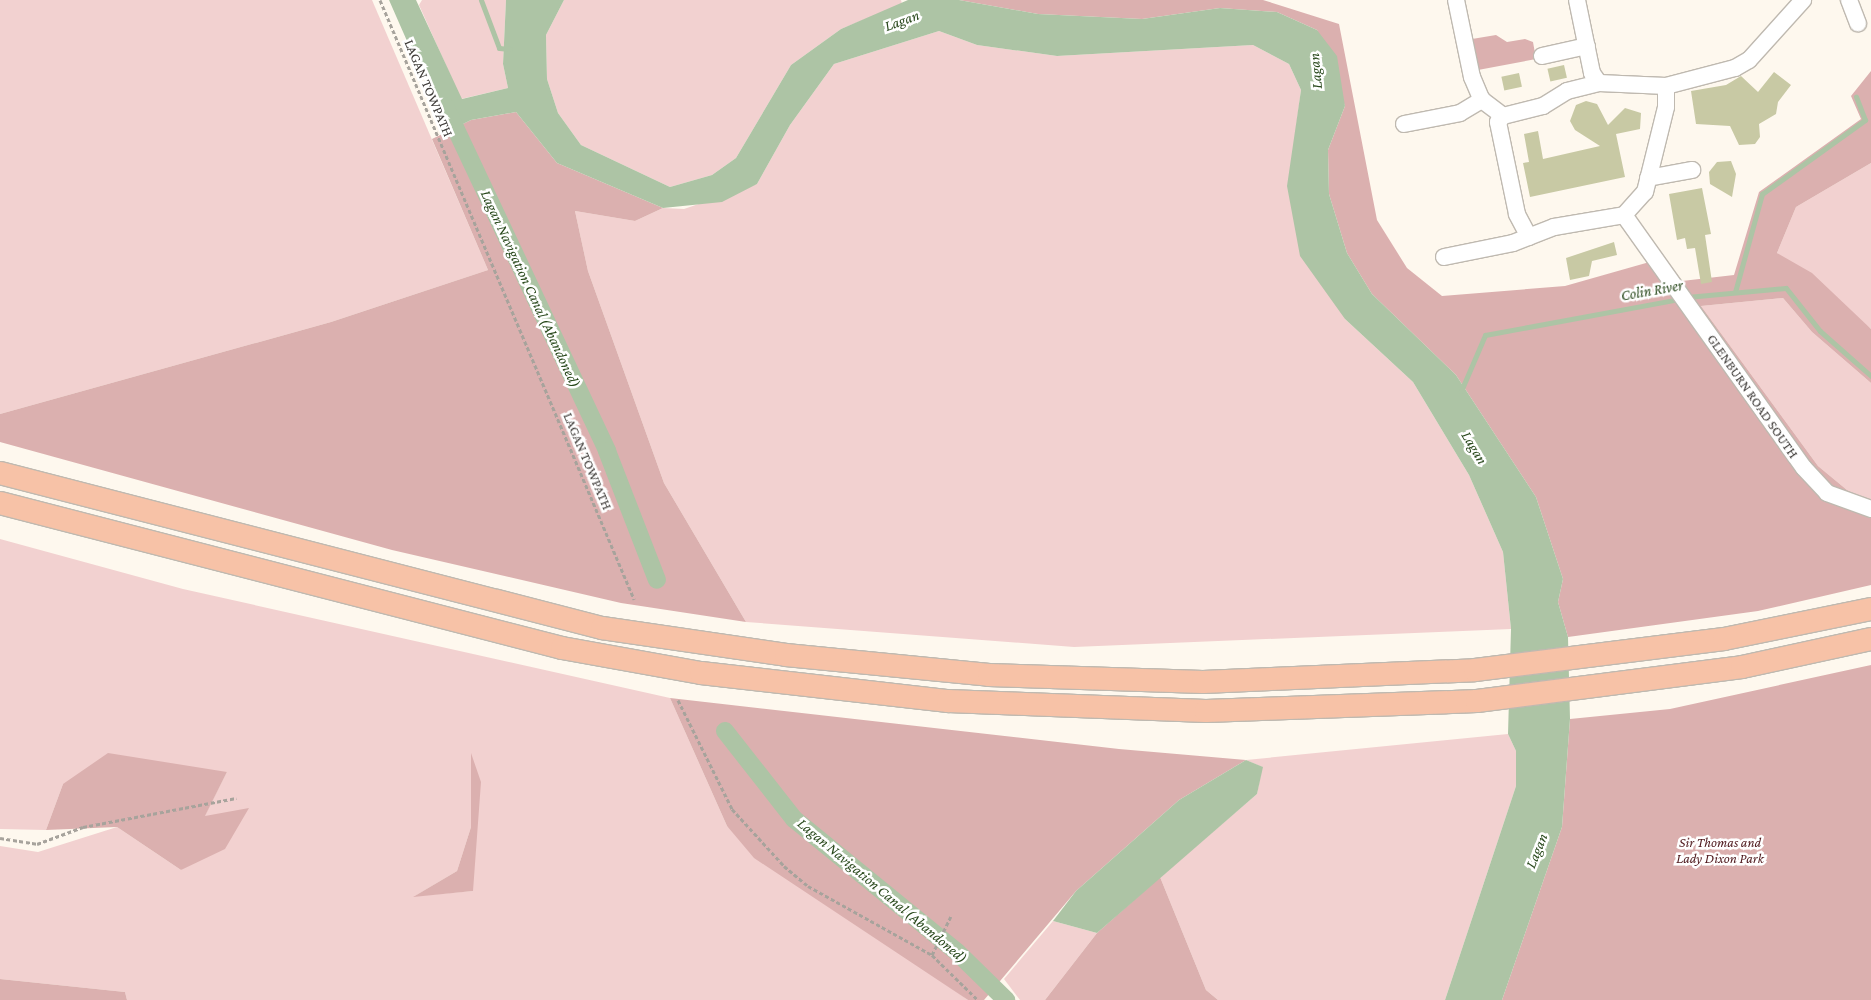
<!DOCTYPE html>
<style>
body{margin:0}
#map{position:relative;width:1871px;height:1000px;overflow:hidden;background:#fef8ee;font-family:"Crimson Pro",serif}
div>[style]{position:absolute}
.green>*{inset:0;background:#f2d1d0}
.forest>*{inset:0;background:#dbb0af}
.water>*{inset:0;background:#adc4a5}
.stream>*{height:5px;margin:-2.5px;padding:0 2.5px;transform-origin:2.5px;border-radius:2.5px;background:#adc4a5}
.canal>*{height:18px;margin:-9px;padding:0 9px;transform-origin:9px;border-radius:9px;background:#adc4a5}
.building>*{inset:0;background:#c8c9a4;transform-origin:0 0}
.path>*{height:3px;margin-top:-1.5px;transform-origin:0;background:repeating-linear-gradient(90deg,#a7a39c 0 4px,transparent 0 6.5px)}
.roads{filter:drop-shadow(1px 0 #bfb9b0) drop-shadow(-1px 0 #bfb9b0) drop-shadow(0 1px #bfb9b0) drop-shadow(0 -1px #bfb9b0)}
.minor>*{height:16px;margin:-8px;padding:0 8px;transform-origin:8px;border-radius:8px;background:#fff}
.highway>*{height:22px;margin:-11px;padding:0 11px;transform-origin:11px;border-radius:11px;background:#f7c2a7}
span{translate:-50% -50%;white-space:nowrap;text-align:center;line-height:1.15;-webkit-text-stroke:5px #fff;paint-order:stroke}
.street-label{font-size:14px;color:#3f3c39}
.park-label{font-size:14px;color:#4f191d;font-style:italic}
.water-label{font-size:15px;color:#27471a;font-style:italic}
</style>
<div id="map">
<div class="green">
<i style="clip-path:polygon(0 0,372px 0,488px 270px,331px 322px,0 414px)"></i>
<i style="clip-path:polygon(422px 0,506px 0,503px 64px,508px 88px,461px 99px,419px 5px)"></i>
<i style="clip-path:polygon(564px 0,901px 0,902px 4px,841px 29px,791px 65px,736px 158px,712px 175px,670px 187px,581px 145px,558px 113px,547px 79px,546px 35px)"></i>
<i style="clip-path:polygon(939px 31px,977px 45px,1057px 56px,1253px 45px,1289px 64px,1301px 90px,1296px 128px,1345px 319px,1413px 382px,1469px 475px,1503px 552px,1511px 629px,1074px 647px,746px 622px,664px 483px,588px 271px,575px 211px,635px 221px,663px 208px,684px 209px,757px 184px,790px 125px,834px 64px)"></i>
<i style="clip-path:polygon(1871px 163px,1871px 329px,1777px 253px,1796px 207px)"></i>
<i style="clip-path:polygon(1783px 298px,1812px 332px,1871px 383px,1871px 502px,1847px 490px,1818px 466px,1701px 306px)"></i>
<i style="clip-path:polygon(evenodd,0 539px,183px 589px,670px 698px,727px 826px,968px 1000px,127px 1000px,125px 992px,0 979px,0 846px,38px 852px,117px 827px,181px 870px,248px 809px,204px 817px,227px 772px,63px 784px,46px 830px,0 829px,0 539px,471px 755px,473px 891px,415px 896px,457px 871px,471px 827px,471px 755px)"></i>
<i style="clip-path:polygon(1508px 734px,1516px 751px,1516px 786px,1445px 1000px,1218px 1000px,1206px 990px,1160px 877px,1257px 794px,1262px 767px,1246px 760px)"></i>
<i style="clip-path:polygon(1053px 921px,1097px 933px,1045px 1000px,1020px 1000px,1004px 979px)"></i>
</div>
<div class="forest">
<i style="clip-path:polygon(959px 0,1263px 0,1339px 24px,1377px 220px,1407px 268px,1442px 296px,1565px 286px,1646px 263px,1662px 254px,1682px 281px,1734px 275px,1759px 192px,1861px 119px,1851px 96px,1871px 71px,1871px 163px,1796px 207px,1777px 253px,1812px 273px,1871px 329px,1871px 383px,1812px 332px,1783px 298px,1701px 306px,1818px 466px,1847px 490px,1871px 502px,1871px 585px,1758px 611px,1568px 637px,1558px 602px,1563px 579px,1536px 497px,1456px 375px,1372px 294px,1347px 253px,1329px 194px,1328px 150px,1345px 106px,1317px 30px,1277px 12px,1220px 8px,1142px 19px,1038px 14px)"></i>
<i style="clip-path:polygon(1496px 35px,1507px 42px,1525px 39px,1533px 42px,1536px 59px,1478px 70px,1472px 39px)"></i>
<i style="clip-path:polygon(516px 112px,557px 163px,663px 208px,635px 221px,575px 211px,588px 271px,664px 483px,746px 622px,621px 603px,392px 550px,0 442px,0 414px,331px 322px,488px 270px,432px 139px,471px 120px)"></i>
<i style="clip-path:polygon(1871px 665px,1871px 1000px,1502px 1000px,1562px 827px,1570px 719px,1670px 709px)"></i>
<i style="clip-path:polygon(670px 698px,1119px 749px,1246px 760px,1179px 800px,1076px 891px,984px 1000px,968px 1000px,754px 858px,727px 826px)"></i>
<i style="clip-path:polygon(108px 753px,227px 772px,205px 816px,249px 808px,225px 849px,181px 870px,117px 827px,46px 830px,63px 784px)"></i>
<i style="clip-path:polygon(471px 753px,481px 782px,473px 891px,413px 897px,457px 871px,471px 827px)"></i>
<i style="clip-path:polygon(1160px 877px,1206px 990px,1218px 1000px,1045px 1000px,1097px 933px)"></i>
<i style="clip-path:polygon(0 979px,125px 992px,127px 1000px,0 1000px)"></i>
</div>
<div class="water">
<i style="clip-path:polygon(389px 0,416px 0,462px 99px,508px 88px,503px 64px,506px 0,564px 0,546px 35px,547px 79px,558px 113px,581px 145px,670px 187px,712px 175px,736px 158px,791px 65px,841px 29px,908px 0,959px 0,1038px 14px,1142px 19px,1220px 8px,1277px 12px,1317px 30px,1337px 56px,1345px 106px,1328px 150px,1329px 194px,1347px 253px,1372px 294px,1456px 375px,1536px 497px,1563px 579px,1558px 602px,1568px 637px,1570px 719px,1562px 827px,1502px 1000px,1445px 1000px,1516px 786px,1516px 751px,1508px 734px,1511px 629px,1503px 552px,1469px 475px,1413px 382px,1345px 319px,1300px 256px,1287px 186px,1301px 90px,1289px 64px,1253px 45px,1057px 56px,977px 45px,939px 31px,834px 64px,790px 125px,757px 184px,722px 202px,663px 208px,557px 163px,516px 112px,471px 120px,447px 132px)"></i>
<i style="clip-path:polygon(1246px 760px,1263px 767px,1257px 794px,1097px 933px,1053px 921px,1076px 891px,1179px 800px)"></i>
</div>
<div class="stream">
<i style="left:481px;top:0;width:51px;rotate:69.4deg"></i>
<i style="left:499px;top:48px;width:11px;rotate:5deg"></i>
<i style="left:1735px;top:292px;width:102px;rotate:-74.6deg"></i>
<i style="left:1762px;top:194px;width:127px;rotate:-35.7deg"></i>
<i style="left:1865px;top:120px;width:25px;rotate:-111deg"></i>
<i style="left:1687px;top:297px;width:99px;rotate:-5.2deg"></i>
<i style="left:1786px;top:288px;width:55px;rotate:51.7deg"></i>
<i style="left:1820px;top:331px;width:68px;rotate:41.4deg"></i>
<i style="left:1461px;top:391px;width:61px;rotate:-66.8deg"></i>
<i style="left:1485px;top:335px;width:197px;rotate:-10.5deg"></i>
</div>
<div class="canal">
<i style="left:445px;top:106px;width:381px;rotate:64.8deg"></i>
<i style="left:607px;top:451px;width:138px;rotate:68.8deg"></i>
<i style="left:725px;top:731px;width:112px;rotate:51.9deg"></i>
<i style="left:794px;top:819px;width:210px;rotate:39.2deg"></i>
<i style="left:957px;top:952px;width:69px;rotate:44.4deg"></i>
</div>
<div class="building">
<i style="left:1564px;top:65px;width:13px;height:17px;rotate:77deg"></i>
<i style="clip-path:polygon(1774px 72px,1791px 85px,1778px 102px,1776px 114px,1759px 124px,1760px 137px,1755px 144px,1739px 145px,1730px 126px,1696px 124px,1691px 91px,1726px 85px,1741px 76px,1758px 92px)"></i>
<i style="left:1519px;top:73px;width:14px;height:18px;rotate:78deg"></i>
<i style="clip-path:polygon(1586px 101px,1597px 104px,1608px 125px,1625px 108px,1641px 113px,1640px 129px,1616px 134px,1625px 177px,1530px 197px,1523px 163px,1529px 162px,1524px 134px,1538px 131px,1543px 159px,1600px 146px,1575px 130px,1570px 121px,1576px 105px)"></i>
<i style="clip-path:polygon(1731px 161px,1736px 174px,1732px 197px,1710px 184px,1709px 172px,1717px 162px)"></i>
<i style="clip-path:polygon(1702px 188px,1711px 234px,1705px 235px,1712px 282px,1701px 284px,1695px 248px,1687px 249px,1685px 238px,1677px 240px,1669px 194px)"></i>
<i style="clip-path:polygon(1614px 242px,1617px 255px,1592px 261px,1589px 276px,1570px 280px,1566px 258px)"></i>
</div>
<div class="path">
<i style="left:380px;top:0;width:651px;rotate:67.02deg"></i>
<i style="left:678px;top:700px;width:122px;rotate:63.6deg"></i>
<i style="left:732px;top:809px;width:77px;rotate:47.6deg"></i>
<i style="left:784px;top:866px;width:31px;rotate:40deg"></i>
<i style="left:808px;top:886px;width:142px;rotate:29.1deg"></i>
<i style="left:932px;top:955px;width:64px;rotate:44.4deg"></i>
<i style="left:0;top:838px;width:37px;rotate:9deg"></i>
<i style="left:37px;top:844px;width:49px;rotate:-20.3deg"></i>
<i style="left:83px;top:827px;width:156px;rotate:-10.7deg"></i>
<i style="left:932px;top:955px;width:43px;rotate:-64deg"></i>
</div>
<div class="roads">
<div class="minor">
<i style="left:1456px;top:0;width:79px;rotate:78.3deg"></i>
<i style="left:1472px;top:77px;width:25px;rotate:67deg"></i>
<i style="left:1482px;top:100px;width:26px;rotate:37deg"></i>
<i style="left:1577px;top:0;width:75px;rotate:78.4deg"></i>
<i style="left:1592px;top:73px;width:12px;rotate:55deg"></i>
<i style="left:1849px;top:0;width:25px;rotate:69deg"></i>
<i style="left:1542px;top:56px;width:46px;rotate:-12.5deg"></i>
<i style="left:1404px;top:124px;width:57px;rotate:-11.1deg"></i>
<i style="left:1460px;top:113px;width:26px;rotate:-31deg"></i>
<i style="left:1648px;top:178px;width:45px;rotate:-10.3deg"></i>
<i style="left:1624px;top:215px;width:310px;rotate:54.6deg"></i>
<i style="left:1804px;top:468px;width:34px;rotate:47deg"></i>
<i style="left:1827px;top:493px;width:47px;rotate:20deg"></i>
<i style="left:1529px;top:237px;width:26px;rotate:-118deg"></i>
<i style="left:1517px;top:214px;width:94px;rotate:-101.7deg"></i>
<i style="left:1498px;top:122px;width:8px;rotate:-50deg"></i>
<i style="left:1503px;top:116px;width:41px;rotate:-14deg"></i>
<i style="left:1543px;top:106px;width:28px;rotate:-32deg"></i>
<i style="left:1567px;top:91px;width:33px;rotate:-14deg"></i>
<i style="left:1599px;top:83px;width:67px;rotate:2.6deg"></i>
<i style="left:1666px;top:86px;width:71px;rotate:-14.6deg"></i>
<i style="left:1735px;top:68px;width:16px;rotate:-30deg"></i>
<i style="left:1749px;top:60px;width:81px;rotate:-48deg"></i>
<i style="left:1444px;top:257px;width:70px;rotate:-11.5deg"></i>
<i style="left:1513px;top:243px;width:44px;rotate:-21.3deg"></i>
<i style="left:1554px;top:227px;width:71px;rotate:-9.7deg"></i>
<i style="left:1624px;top:215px;width:31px;rotate:-48deg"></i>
<i style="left:1645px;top:192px;width:88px;rotate:-76.1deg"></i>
<i style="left:1666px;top:107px;width:21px;rotate:-90deg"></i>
</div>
<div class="highway">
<i style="left:0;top:473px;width:622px;rotate:14.44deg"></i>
<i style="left:602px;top:628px;width:186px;rotate:8.3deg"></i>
<i style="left:786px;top:655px;width:204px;rotate:5.6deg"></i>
<i style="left:989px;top:675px;width:214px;rotate:1.9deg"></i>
<i style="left:1203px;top:682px;width:272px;rotate:-2.5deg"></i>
<i style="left:1475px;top:670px;width:251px;rotate:-7.1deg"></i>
<i style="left:1724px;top:639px;width:150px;rotate:-11.5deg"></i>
<i style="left:0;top:503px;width:580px;rotate:14.47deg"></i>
<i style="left:562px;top:648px;width:141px;rotate:10.2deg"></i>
<i style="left:701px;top:673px;width:249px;rotate:6.5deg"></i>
<i style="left:948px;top:701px;width:258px;rotate:2.2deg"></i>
<i style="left:1206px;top:711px;width:271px;rotate:-2.1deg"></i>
<i style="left:1477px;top:701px;width:267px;rotate:-7.3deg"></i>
<i style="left:1742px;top:667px;width:132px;rotate:-12.2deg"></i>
</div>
</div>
<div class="street-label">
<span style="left:429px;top:88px;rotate:67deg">LAGAN TOWPATH</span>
<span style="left:1753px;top:396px;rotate:55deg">GLENBURN ROAD SOUTH</span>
<span style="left:588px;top:461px;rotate:67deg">LAGAN TOWPATH</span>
</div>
<div class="park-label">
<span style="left:1720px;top:850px">Sir Thomas and<br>Lady Dixon Park</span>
</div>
<div class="water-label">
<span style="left:902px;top:21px;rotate:-20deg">Lagan</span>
<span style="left:1316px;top:71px;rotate:-95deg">Lagan</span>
<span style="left:530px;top:289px;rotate:65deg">Lagan Navigation Canal (Abandoned)</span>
<span style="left:1652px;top:291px;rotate:-10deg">Colin River</span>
<span style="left:1474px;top:448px;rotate:59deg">Lagan</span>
<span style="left:1537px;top:851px;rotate:-68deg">Lagan</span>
<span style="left:882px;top:891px;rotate:40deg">Lagan Navigation Canal (Abandoned)</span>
</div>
</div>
